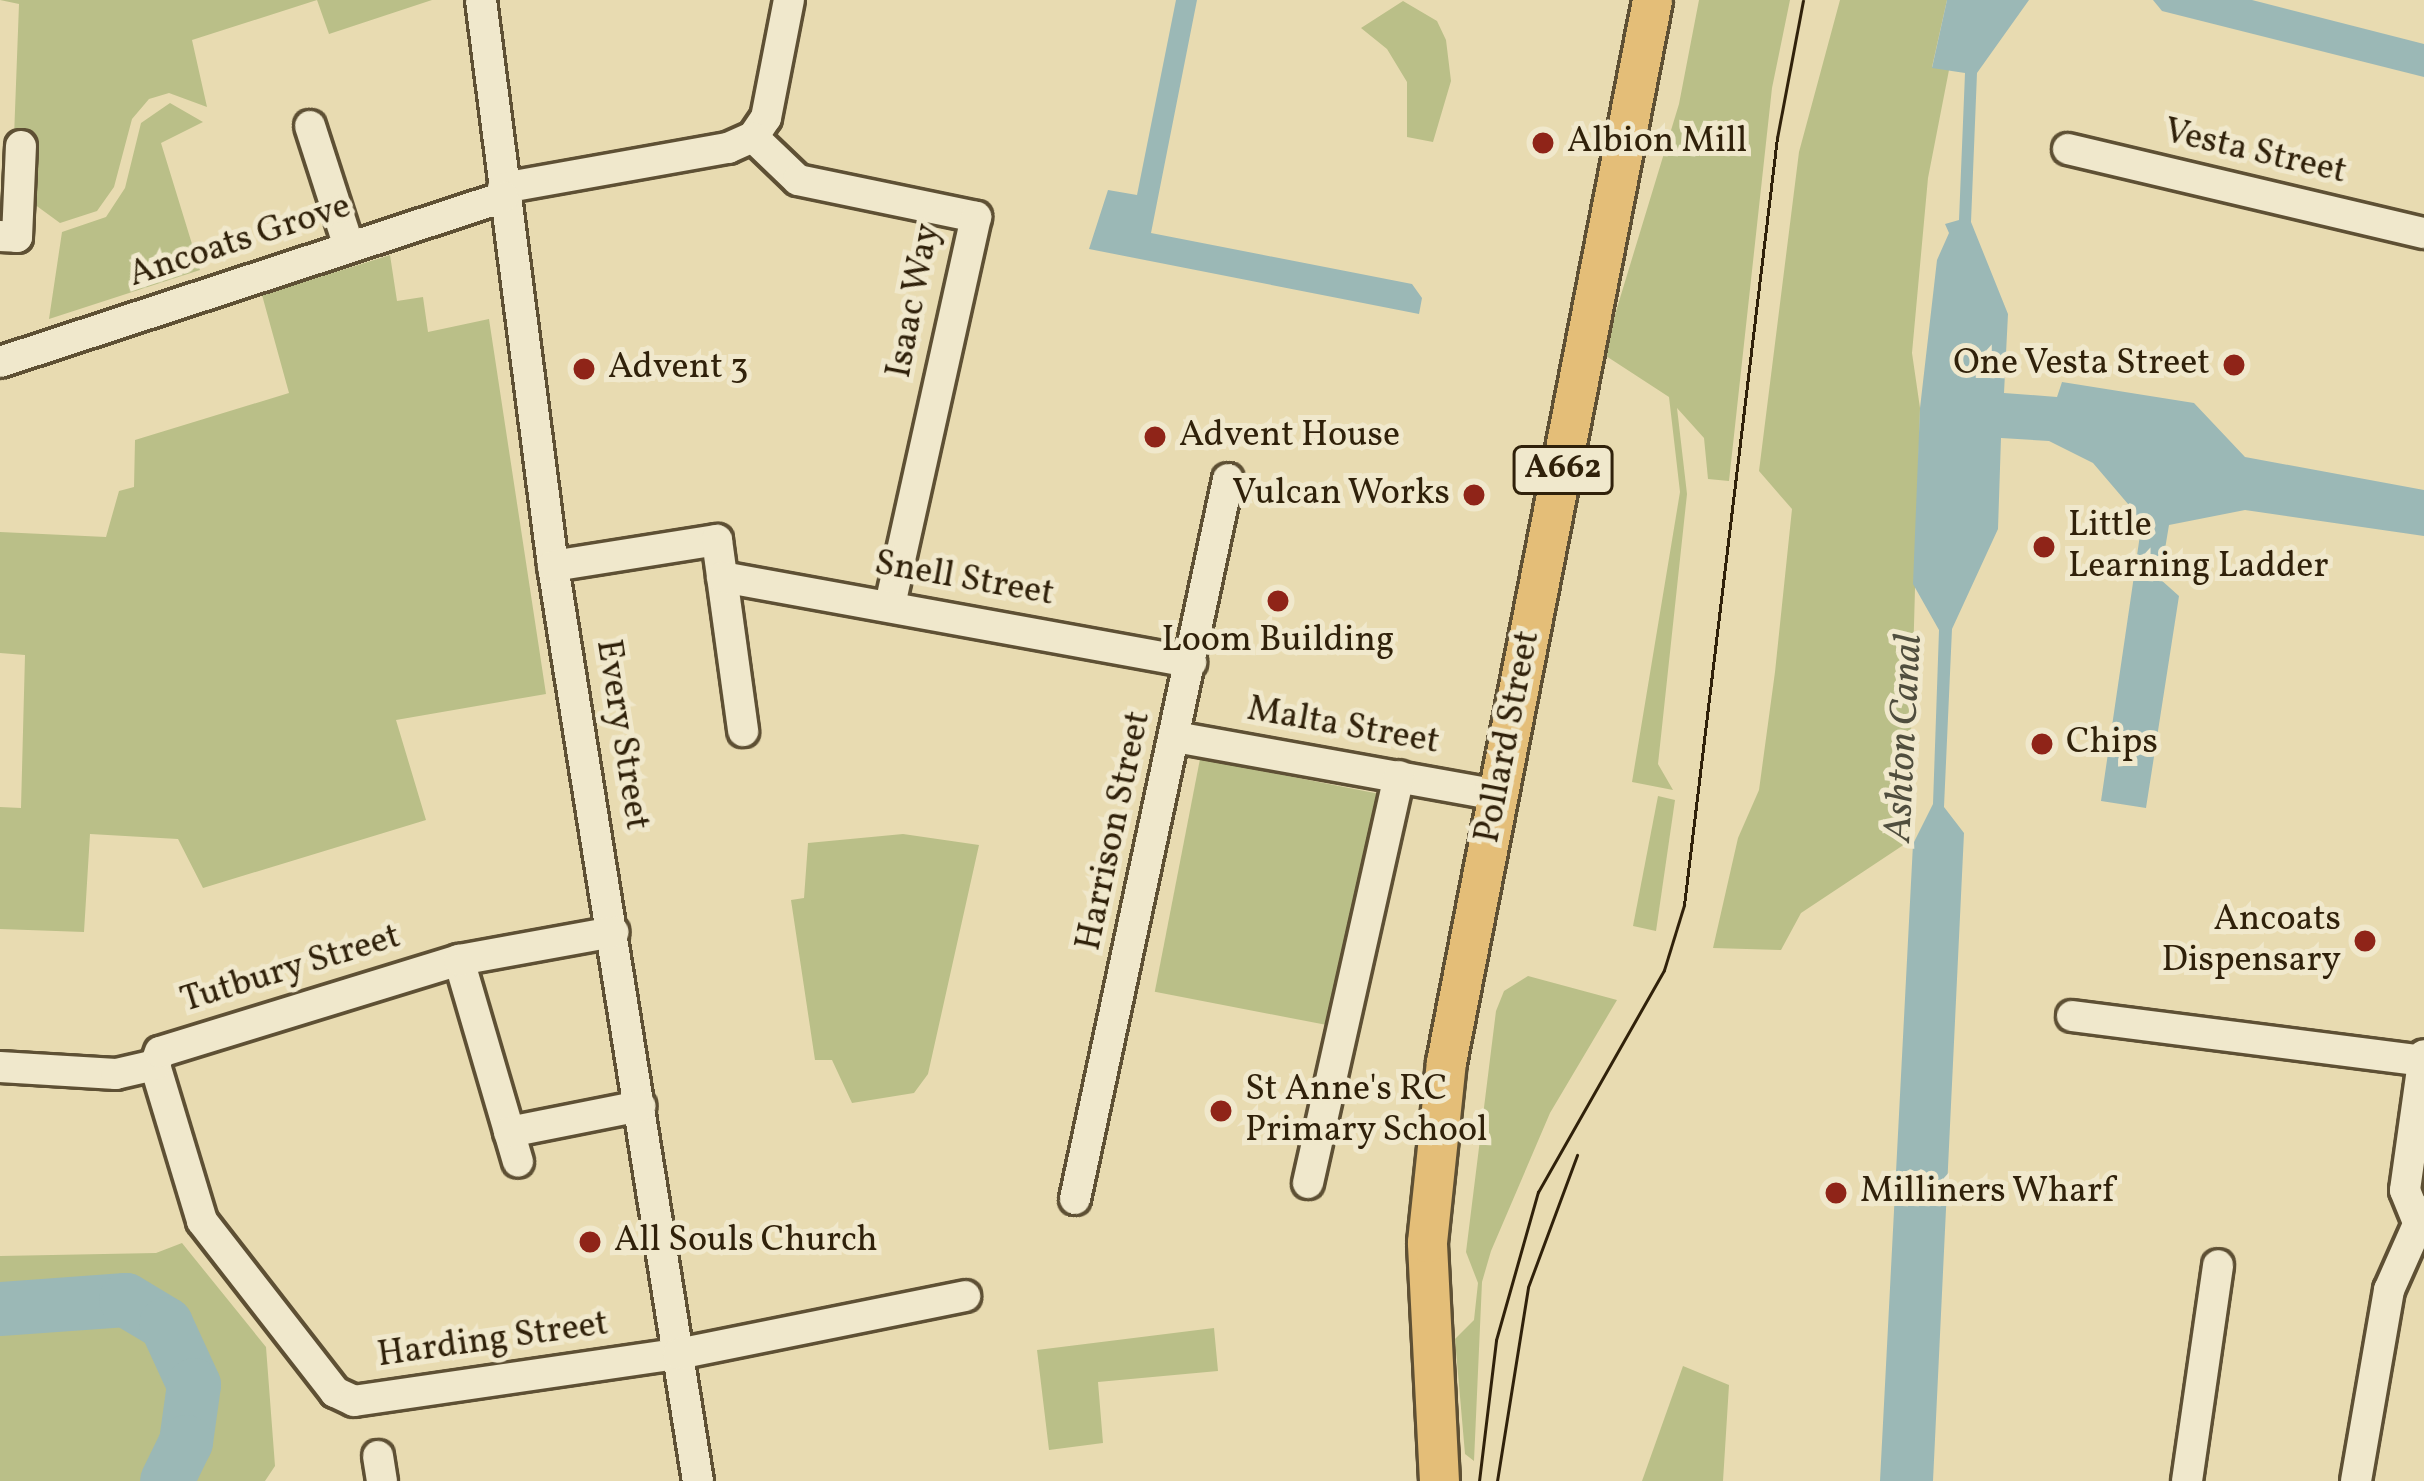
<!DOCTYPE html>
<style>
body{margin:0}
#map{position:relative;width:2424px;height:1481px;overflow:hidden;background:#e8dbb1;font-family:Vollkorn,serif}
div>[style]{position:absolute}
.green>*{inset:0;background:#babf88;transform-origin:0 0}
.water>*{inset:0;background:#9bb8b6}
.river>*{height:54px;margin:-27px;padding:0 27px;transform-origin:27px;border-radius:27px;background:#9bb8b6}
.roads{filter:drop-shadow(3px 0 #5e5034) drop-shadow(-3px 0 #5e5034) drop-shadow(0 3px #5e5034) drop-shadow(0 -3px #5e5034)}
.minor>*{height:30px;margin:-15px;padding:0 15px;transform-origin:15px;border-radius:15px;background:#f0e8cc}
.major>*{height:39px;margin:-19.5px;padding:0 19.5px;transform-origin:19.5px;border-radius:19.5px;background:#e4be78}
.tram>*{height:3px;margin:-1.5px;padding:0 1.5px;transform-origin:1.5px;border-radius:1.5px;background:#30210a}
.dots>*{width:33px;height:33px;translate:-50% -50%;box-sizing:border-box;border:6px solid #f0e8cc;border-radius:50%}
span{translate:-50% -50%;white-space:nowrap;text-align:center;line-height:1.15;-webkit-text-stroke:10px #f0e8cc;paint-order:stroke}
.shield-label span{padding:3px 9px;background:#f0e8cc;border:3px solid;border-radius:9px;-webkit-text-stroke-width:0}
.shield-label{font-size:33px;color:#30210a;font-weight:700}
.poi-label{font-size:36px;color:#30210a}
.left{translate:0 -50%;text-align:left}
.right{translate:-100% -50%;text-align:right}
.street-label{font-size:36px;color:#30210a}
.water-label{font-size:39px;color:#504e3e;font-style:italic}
</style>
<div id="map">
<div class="green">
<i style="clip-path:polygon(0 0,432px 0,329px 34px,317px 0,192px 40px,207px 107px,169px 93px,149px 99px,132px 119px,114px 187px,97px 211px,60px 223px,34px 204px,36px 138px,14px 137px,19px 4px)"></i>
<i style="clip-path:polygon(1699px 0,1790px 0,1772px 88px,1729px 481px,1708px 479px,1704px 438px,1677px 408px,1687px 494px,1658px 764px,1673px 790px,1632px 782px,1680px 492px,1669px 397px,1603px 354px,1679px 104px)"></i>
<i style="clip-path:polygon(1840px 0,1947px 0,1932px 67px,1949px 70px,1928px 178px,1912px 353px,1920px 408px,1908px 842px,1801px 913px,1781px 950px,1713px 948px,1738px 838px,1759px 790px,1775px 672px,1792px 509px,1759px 471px,1799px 152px)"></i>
<i style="clip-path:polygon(1403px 1px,1437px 21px,1446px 40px,1451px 81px,1433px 142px,1407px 137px,1407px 82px,1387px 49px,1361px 28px)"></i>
<i style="clip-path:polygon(170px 103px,203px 122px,161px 143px,200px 270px,49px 319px,62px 232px,106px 217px,125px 188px,141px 123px)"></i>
<i style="clip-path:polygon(390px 255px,397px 301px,423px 297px,428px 332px,489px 319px,546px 694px,396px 720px,426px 820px,203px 888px,178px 839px,90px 834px,84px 932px,0 929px,0 807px,21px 808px,25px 655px,0 653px,0 532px,106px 537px,119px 491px,134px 487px,135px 440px,289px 393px,262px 295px)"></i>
<i style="left:1200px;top:759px;width:182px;height:237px;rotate:11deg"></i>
<i style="clip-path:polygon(1658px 796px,1675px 800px,1656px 931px,1633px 926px)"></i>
<i style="clip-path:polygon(903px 834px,979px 845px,928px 1074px,914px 1093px,852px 1103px,832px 1060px,815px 1060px,791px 900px,804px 898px,808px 843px)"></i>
<i style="clip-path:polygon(1528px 976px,1617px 1000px,1550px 1113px,1491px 1251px,1482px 1282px,1474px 1461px,1465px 1454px,1455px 1339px,1474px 1320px,1478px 1283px,1466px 1252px,1496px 1011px,1504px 991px)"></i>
<i style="clip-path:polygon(182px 1243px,266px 1347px,275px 1466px,265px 1481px,0 1481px,0 1256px,156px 1253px)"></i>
<i style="clip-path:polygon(1214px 1328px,1218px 1371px,1098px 1382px,1103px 1443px,1049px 1450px,1037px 1350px)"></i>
<i style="clip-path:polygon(1683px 1366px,1729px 1385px,1723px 1481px,1642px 1481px)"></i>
</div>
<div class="water">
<i style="clip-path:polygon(1176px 0,1197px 0,1151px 233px,1412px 284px,1422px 298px,1419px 314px,1089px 249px,1108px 190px,1137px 195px)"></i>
<i style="clip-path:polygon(1947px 0,2029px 0,1977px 73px,1971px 222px,2008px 314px,2004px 393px,2057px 397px,2062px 382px,2194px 403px,2245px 457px,2424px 490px,2424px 536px,2245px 510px,2169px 525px,2160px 579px,2179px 596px,2146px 808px,2101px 801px,2140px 535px,2134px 511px,2093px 463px,2049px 441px,2001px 438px,1998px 529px,1952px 629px,1944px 807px,1964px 833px,1933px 1481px,1880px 1481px,1913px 844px,1933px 804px,1939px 630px,1913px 584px,1920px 408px,1937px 260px,1949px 233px,1945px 224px,1959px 220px,1965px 73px,1932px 68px)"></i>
<i style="clip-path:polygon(2153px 0,2252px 0,2424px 44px,2424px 77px,2162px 11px)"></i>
</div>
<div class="river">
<i style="left:0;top:1309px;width:126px;rotate:-4.1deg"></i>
<i style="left:126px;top:1300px;width:47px;rotate:31deg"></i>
<i style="left:166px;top:1324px;width:67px;rotate:65.3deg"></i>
<i style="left:194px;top:1385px;width:58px;rotate:98deg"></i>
<i style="left:186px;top:1442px;width:43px;rotate:116deg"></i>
</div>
<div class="roads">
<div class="minor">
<i style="left:481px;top:0;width:571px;rotate:82.75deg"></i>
<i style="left:553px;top:566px;width:926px;rotate:81deg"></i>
<i style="left:310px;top:126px;width:127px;rotate:72.1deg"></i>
<i style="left:753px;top:137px;width:23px;rotate:-56deg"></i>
<i style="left:766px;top:118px;width:120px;rotate:-79deg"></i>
<i style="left:2068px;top:149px;width:366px;rotate:13.3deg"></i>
<i style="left:503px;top:188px;width:229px;rotate:-10.1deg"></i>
<i style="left:728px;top:148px;width:27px;rotate:-24deg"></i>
<i style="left:753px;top:137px;width:62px;rotate:43.7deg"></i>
<i style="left:798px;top:180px;width:182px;rotate:11.7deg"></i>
<i style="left:976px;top:217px;width:398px;rotate:102.5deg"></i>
<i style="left:0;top:236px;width:17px;rotate:3deg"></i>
<i style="left:17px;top:237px;width:91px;rotate:-87.5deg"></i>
<i style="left:0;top:362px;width:530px;rotate:-18.13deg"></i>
<i style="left:553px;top:566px;width:166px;rotate:-9deg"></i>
<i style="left:717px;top:540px;width:193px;rotate:82.2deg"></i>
<i style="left:722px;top:577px;width:477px;rotate:10.3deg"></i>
<i style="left:1175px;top:737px;width:326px;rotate:10.2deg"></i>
<i style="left:459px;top:960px;width:210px;rotate:73.7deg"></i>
<i style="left:2072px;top:1016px;width:355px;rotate:7.3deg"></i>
<i style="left:155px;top:1065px;width:163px;rotate:73.2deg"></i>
<i style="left:202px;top:1221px;width:217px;rotate:52.1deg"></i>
<i style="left:335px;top:1392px;width:21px;rotate:25deg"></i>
<i style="left:354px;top:1401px;width:327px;rotate:-8.3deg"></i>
<i style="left:678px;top:1354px;width:293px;rotate:-11.4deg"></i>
<i style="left:0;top:1067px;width:116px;rotate:3.5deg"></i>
<i style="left:116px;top:1074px;width:40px;rotate:-13deg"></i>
<i style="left:155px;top:1065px;width:14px;rotate:-69deg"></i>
<i style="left:160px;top:1052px;width:313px;rotate:-17.1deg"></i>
<i style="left:459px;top:960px;width:157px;rotate:-10.3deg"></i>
<i style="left:509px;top:1132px;width:134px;rotate:-11.2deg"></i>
<i style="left:1308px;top:1183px;width:417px;rotate:-77.4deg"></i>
<i style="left:1075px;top:1199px;width:736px;rotate:-78deg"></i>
<i style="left:2417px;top:1220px;width:32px;rotate:-112deg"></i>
<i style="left:2405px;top:1190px;width:136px;rotate:-82deg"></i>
<i style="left:378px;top:1456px;width:25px;rotate:81deg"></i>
<i style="left:2187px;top:1481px;width:218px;rotate:-81.8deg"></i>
<i style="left:2356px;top:1481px;width:194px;rotate:-80.2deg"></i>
<i style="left:2389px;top:1290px;width:86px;rotate:-66.1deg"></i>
</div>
<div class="major">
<i style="left:1439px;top:1481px;width:239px;rotate:-92.9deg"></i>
<i style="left:1427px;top:1242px;width:181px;rotate:-84deg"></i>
<i style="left:1446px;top:1062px;width:1082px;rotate:-79.02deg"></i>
</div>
</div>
<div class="tram">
<i style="left:1479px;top:1481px;width:142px;rotate:-83.1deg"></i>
<i style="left:1496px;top:1340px;width:154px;rotate:-74.2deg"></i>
<i style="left:1538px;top:1192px;width:255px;rotate:-60.4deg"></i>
<i style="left:1664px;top:970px;width:68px;rotate:-72.9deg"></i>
<i style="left:1684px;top:905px;width:773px;rotate:-83.09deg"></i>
<i style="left:1777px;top:138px;width:140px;rotate:-79.3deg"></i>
<i style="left:1497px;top:1481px;width:196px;rotate:-80.9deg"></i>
<i style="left:1528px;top:1287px;width:141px;rotate:-69.6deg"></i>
</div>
<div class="dots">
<i style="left:1543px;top:143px;background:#8f2418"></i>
<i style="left:2234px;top:365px;background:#8f2418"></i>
<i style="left:584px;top:369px;background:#8f2418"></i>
<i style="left:1155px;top:437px;background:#8f2418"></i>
<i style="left:1474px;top:495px;background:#8f2418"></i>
<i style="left:2044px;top:547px;background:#8f2418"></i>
<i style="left:1278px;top:601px;background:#8f2418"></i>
<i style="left:2042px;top:744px;background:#8f2418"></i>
<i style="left:2365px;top:941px;background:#8f2418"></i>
<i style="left:1221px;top:1111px;background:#8f2418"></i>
<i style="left:1836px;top:1193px;background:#8f2418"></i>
<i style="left:590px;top:1242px;background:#8f2418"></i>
</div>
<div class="shield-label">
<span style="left:1563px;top:470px">A662</span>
</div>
<div class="poi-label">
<span class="left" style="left:1567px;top:143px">Albion Mill</span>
<span class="right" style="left:2210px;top:365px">One Vesta Street</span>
<span class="left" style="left:608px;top:369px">Advent 3</span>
<span class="left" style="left:1179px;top:437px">Advent House</span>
<span class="right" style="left:1450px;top:495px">Vulcan Works</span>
<span class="left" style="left:2068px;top:547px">Little<br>Learning Ladder</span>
<span style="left:1278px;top:642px">Loom Building</span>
<span class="left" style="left:2066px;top:744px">Chips</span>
<span class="right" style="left:2341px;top:941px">Ancoats<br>Dispensary</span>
<span class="left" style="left:1245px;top:1111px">St Anne's RC<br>Primary School</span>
<span class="left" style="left:1860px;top:1193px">Milliners Wharf</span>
<span class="left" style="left:614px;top:1242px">All Souls Church</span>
</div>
<div class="street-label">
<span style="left:2255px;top:153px;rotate:13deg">Vesta Street</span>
<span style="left:240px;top:242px;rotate:-18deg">Ancoats Grove</span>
<span style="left:915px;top:301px;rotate:-79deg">Isaac Way</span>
<span style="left:964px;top:580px;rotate:10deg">Snell Street</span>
<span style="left:1343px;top:727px;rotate:10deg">Malta Street</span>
<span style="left:621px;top:735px;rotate:81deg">Every Street</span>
<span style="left:1509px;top:737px;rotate:-79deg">Pollard Street</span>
<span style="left:1115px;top:831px;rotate:-78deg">Harrison Street</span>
<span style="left:291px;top:970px;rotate:-17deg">Tutbury Street</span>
<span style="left:493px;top:1341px;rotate:-8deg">Harding Street</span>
</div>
<div class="water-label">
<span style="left:1905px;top:738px;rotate:-87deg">Ashton Canal</span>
</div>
</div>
